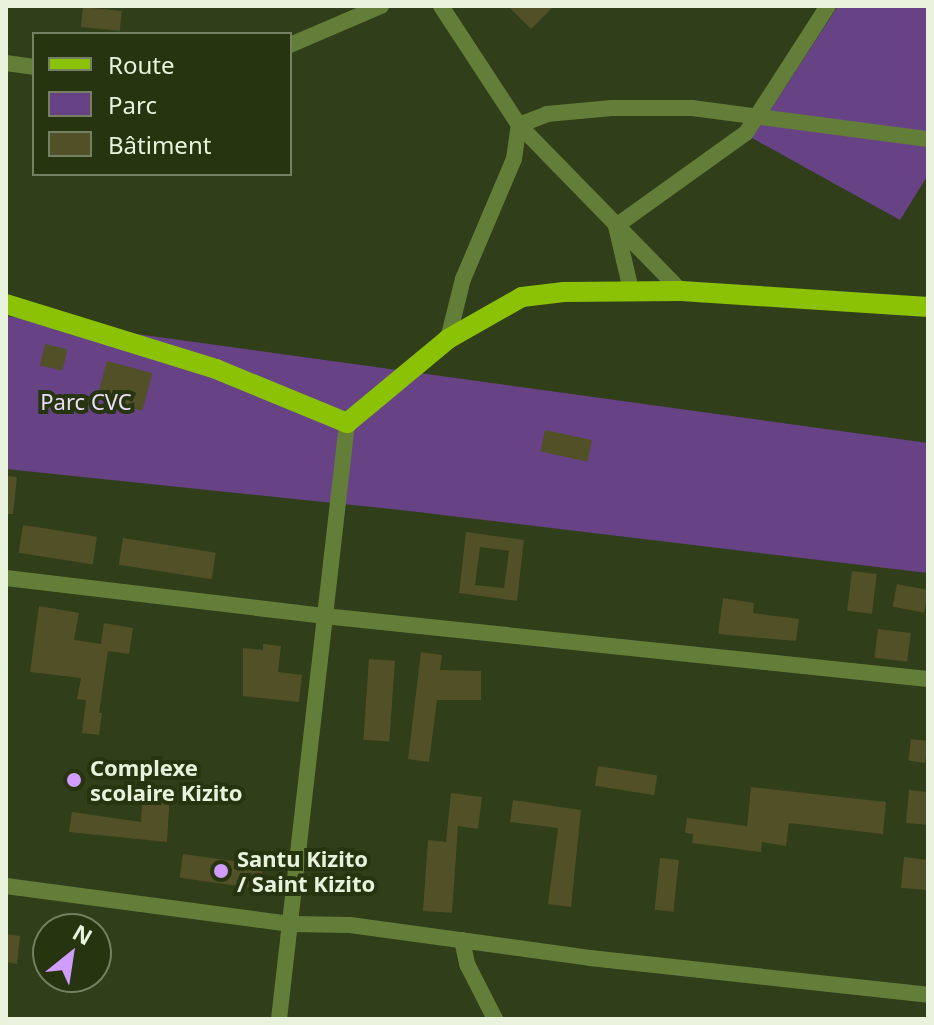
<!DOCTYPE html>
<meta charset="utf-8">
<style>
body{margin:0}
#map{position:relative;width:934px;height:1025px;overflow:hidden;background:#303e1a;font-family:"Noto Sans",sans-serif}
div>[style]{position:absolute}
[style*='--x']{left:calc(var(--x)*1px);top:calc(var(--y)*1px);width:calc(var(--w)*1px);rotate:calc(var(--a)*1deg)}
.green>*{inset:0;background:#674386}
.building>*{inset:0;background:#515026;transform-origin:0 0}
.minor>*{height:16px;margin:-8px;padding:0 8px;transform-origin:8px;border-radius:8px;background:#637e39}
.major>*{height:20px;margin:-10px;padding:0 10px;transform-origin:10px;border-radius:10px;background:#8bc205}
.dots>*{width:22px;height:22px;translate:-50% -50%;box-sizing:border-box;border:4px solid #26340f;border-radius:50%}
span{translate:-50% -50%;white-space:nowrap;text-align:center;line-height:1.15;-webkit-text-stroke:8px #26340f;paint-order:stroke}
.park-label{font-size:22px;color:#ebddf9}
.poi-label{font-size:22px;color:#e8f2dc;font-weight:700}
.left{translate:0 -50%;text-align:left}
.frame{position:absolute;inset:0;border:8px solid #e8f2dc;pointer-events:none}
.legend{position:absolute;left:32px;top:32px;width:260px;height:144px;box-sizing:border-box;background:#26340f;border:2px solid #748061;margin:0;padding:10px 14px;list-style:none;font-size:24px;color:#e8f2dc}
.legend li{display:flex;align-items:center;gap:16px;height:40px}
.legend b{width:40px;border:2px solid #748061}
.north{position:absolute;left:32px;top:913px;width:80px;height:80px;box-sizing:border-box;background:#26340f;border:2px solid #748061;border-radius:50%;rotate:30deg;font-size:22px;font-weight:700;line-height:32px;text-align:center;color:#e8f2dc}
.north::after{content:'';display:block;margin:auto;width:28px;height:36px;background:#d09dfe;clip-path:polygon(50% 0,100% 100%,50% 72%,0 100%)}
</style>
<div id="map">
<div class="green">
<div style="clip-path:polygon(838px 6px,928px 6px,928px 175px,900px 220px,752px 138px)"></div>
<div style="clip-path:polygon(6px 316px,928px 443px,928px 573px,401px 510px,6px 469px)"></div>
</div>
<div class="building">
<div style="clip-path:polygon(508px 6px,554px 6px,531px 29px)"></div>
<div style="left:83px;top:7px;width:39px;height:20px;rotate:6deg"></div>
<div style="left:45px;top:344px;width:23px;height:22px;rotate:13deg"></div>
<div style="left:107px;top:361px;width:47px;height:39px;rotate:15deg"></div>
<div style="left:545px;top:430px;width:48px;height:22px;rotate:12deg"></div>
<div style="clip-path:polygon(6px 476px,17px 477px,13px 514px,6px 514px)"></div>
<div style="left:23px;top:525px;width:75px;height:28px;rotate:9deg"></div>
<div style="clip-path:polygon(evenodd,466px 532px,524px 540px,517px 601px,459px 593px,466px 532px,480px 547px,509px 551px,504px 588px,475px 585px,480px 547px)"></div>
<div style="left:123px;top:538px;width:94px;height:27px;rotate:9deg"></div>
<div style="left:852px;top:571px;width:25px;height:40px;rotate:7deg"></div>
<div style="left:897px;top:584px;width:32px;height:23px;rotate:11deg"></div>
<div style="clip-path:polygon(723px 598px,754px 603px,753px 613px,799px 619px,796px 641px,718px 634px)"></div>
<div style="clip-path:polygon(39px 606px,79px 613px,74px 640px,101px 644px,104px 623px,133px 628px,129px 654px,108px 651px,99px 713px,102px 713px,99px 735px,82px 733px,86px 700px,77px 699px,81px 678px,30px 672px)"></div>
<div style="left:878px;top:629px;width:33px;height:29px;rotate:7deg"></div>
<div style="clip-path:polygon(263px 644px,281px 646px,278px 672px,302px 675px,299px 702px,243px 696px,243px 648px,263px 650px)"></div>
<div style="clip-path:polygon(421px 652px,442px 655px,440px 670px,481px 671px,481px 700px,437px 700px,429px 762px,408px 759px)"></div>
<div style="left:369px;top:659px;width:26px;height:81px;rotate:4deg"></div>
<div style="left:911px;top:739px;width:17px;height:22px;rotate:7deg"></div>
<div style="left:598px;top:766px;width:60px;height:20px;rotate:9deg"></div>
<div style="clip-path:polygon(751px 787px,886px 802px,883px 834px,789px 823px,786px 846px,762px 842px,761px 852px,692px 843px,693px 834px,685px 833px,687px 818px,747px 826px)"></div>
<div style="clip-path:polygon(909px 790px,928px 792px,928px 825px,906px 823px)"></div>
<div style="clip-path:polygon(143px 792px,170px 794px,167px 842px,69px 832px,72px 812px,141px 822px)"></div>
<div style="clip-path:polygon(451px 793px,482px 797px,478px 829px,458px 826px,452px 913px,423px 911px,428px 840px,446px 842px)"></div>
<div style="clip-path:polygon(513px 800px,581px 810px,571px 907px,548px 904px,558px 828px,510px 822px)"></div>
<div style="left:183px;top:854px;width:81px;height:24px;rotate:8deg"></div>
<div style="clip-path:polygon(904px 857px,928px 860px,928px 890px,901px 888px)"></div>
<div style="left:660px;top:858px;width:19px;height:52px;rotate:6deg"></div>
<div style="clip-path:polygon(6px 934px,20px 936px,17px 964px,6px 962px)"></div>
</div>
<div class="minor">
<div style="--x:441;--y:6;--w:142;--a:56.8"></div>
<div style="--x:519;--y:125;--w:232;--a:45.7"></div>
<div style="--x:290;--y:45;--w:99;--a:-23.2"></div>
<div style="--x:6;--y:63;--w:28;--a:8"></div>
<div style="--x:519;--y:125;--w:30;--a:-21"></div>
<div style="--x:547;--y:114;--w:65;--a:-5.3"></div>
<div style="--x:612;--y:108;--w:80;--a:0"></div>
<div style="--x:692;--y:108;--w:238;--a:7.5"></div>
<div style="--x:631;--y:290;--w:66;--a:-103.2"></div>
<div style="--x:616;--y:226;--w:160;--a:-35.6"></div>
<div style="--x:746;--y:133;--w:151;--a:-57.2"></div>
<div style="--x:448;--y:339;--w:62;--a:-76"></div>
<div style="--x:463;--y:279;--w:130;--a:-67"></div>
<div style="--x:514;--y:159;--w:34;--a:-82"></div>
<div style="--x:6;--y:578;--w:320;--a:6.8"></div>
<div style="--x:324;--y:616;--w:607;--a:5.95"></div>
<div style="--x:6;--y:886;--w:288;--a:7.6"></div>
<div style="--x:291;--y:924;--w:59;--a:1"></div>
<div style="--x:350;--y:925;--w:242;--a:7.8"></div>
<div style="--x:590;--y:958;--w:340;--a:6.2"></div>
<div style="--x:462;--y:940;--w:25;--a:78"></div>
<div style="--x:467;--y:964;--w:62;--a:63"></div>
<div style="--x:279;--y:1019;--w:600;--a:-83.49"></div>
</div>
<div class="major">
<div style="--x:6;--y:304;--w:220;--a:17.2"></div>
<div style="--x:216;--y:369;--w:142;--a:22.4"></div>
<div style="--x:347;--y:423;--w:131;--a:-39.7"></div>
<div style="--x:448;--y:339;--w:85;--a:-29.6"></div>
<div style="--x:522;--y:297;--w:42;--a:-6.8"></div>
<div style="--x:564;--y:292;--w:117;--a:-0.5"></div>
<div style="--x:681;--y:291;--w:248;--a:3.7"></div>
</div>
<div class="dots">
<div style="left:74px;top:780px;background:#d09dfe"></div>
<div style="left:221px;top:871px;background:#d09dfe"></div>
</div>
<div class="park-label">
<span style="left:86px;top:402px">Parc CVC</span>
</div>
<div class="poi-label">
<span class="left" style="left:90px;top:780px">Complexe<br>scolaire Kizito</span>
<span class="left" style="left:237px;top:871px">Santu Kizito<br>/ Saint Kizito</span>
</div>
<div class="frame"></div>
<ul class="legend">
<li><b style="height:10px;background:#8bc205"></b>Route</li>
<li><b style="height:22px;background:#674386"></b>Parc</li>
<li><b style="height:22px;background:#515026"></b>Bâtiment</li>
</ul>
<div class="north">N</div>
</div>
